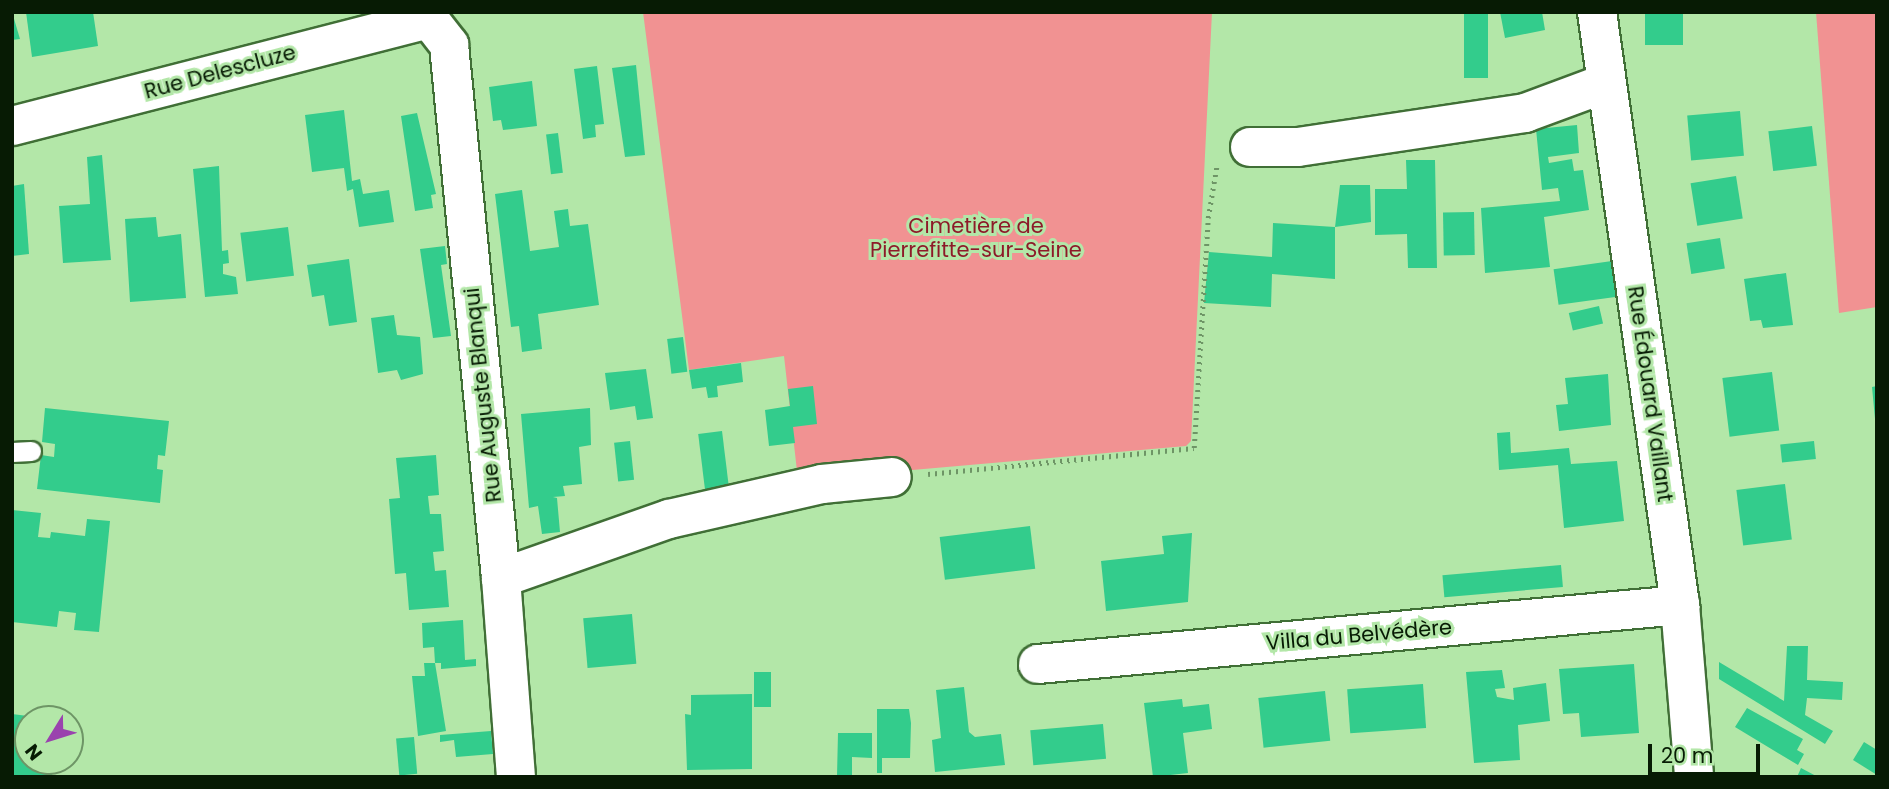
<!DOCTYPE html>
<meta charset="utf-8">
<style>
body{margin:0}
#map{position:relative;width:1889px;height:789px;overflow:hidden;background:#b3e7a8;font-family:Poppins,sans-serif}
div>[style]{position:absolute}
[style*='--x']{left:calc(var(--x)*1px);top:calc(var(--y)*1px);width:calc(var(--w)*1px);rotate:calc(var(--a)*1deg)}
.green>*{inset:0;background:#f19292}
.building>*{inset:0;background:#33cc8c;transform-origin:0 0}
.path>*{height:4.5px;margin-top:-2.25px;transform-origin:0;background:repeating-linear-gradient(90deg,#6e9566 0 2px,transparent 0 7px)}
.roads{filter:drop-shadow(2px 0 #406f36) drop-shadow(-2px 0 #406f36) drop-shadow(0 2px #406f36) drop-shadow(0 -2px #406f36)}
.lane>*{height:19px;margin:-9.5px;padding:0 9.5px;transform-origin:9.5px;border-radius:9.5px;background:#fff}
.street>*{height:38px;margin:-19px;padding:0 19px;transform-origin:19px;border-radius:19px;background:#fff}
span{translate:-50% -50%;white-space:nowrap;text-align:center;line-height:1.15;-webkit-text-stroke:6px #b3e7a8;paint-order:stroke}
.street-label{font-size:21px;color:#071b04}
.park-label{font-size:21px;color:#8d1a29}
.frame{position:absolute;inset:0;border:14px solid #071b04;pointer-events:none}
.north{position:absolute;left:14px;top:705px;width:70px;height:70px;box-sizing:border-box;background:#b3e7a8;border:2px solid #6e9566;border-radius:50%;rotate:232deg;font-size:19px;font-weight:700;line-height:28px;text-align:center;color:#071b04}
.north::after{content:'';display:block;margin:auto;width:24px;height:32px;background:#9a42ae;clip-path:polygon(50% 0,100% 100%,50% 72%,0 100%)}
.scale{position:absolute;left:1648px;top:744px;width:112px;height:32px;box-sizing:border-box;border:4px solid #071b04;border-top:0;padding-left:9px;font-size:21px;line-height:24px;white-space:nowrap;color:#071b04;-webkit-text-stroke:5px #b3e7a8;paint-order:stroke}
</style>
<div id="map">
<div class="green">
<div style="clip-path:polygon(643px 12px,1212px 12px,1191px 441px,1186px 446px,798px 480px,784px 356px,689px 370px)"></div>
<div style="clip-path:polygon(1816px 12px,1877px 12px,1877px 307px,1839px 313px)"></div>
</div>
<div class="building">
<div style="clip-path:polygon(12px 12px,20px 39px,12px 40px)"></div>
<div style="clip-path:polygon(26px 12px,93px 12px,98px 46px,32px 57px)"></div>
<div style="left:1464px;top:12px;width:24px;height:66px"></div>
<div style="clip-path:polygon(1500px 12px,1542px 12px,1545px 30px,1505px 38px)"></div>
<div style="left:1645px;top:12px;width:38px;height:33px"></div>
<div style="clip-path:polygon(636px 65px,645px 155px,625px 157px,612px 68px)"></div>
<div style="clip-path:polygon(597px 66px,604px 124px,595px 125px,596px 137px,583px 139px,574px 69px)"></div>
<div style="clip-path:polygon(532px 81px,537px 126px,503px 130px,501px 120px,493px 121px,489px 87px)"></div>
<div style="clip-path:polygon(344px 110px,352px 181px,360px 179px,363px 194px,389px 190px,394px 222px,359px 227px,353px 189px,347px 191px,344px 168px,312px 172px,305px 115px)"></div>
<div style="left:1740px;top:111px;width:45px;height:53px;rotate:85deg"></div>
<div style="clip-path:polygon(417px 113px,436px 194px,431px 195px,433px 208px,415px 211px,401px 116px)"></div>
<div style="clip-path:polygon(1577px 125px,1579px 153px,1548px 157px,1549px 163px,1572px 159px,1574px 171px,1583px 170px,1589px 210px,1544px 217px,1550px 267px,1485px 273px,1481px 208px,1560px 201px,1558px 188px,1542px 190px,1536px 129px)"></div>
<div style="left:1812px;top:126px;width:40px;height:44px;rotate:83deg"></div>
<div style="left:558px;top:133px;width:40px;height:12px;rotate:83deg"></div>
<div style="clip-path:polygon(102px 155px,111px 260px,63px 263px,59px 206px,90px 204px,87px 157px)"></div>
<div style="clip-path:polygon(1406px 160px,1435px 160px,1437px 268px,1408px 268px,1407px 234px,1375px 235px,1375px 189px,1407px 189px)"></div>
<div style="clip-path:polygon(219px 166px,222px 251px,228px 250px,229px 263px,223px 264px,223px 274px,236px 277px,238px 294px,205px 297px,193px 169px)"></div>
<div style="left:1736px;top:176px;width:43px;height:46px;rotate:81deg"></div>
<div style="clip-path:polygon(24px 184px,29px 254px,12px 256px,12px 186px)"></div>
<div style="clip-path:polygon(1340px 185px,1370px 185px,1371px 222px,1335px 227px)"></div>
<div style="clip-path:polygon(522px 190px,530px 251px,559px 247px,554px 211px,568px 209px,570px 226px,588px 224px,599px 305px,538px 314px,542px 349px,522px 352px,519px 326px,511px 327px,495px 194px)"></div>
<div style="left:1474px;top:212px;width:43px;height:31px;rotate:89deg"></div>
<div style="clip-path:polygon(156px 217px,158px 237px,181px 234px,186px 298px,130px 302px,125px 219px)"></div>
<div style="clip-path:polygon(1273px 223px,1335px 227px,1335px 279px,1272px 274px,1271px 307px,1204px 303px,1209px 252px,1272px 257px)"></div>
<div style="left:288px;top:227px;width:49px;height:48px;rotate:83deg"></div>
<div style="left:1720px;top:238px;width:31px;height:34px;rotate:81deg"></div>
<div style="clip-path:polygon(445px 246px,447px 264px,441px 265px,451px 336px,433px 338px,420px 249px)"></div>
<div style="clip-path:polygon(349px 259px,357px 322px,329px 326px,324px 295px,312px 297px,307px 265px)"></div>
<div style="left:1612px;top:261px;width:36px;height:59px;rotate:82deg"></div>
<div style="clip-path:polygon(1786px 273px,1793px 325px,1763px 328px,1761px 320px,1750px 321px,1744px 279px)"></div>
<div style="left:1599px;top:306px;width:18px;height:31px;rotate:77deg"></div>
<div style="clip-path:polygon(394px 315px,397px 335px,420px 337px,423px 374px,401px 380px,397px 370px,378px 373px,371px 318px)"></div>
<div style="left:683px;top:337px;width:35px;height:16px;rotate:83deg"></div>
<div style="clip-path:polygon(741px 363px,743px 382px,717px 386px,718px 397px,708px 398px,706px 387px,692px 389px,689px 370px)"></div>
<div style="clip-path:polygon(646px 369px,653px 418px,637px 420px,635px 406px,610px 410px,605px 373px)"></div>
<div style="left:1772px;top:372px;width:59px;height:50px;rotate:83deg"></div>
<div style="clip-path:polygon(1608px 374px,1611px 425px,1559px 431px,1556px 405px,1568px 404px,1565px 378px)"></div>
<div style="clip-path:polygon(813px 386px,817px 424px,793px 427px,795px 443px,769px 446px,765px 410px,790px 406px,788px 389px)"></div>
<div style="clip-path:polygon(1877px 386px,1877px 419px,1875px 419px,1872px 387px)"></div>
<div style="clip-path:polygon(45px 408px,169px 421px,165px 456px,158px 455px,157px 469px,163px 470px,160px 503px,37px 489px,41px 455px,54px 457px,55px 444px,42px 442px)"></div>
<div style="clip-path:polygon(590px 408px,591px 445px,579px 447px,582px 484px,563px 486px,565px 496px,553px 497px,557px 498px,560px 532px,542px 534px,538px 506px,529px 508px,521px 414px)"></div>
<div style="left:722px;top:431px;width:61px;height:24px;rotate:83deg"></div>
<div style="clip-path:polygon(1510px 432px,1511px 453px,1569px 448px,1571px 464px,1617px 461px,1624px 521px,1564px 528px,1558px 465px,1499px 470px,1497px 433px)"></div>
<div style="left:630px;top:441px;width:39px;height:16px;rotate:84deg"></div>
<div style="left:1814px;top:441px;width:18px;height:34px;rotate:84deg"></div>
<div style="clip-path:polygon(436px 455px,439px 495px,428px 496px,430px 514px,441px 514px,444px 551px,433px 552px,435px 571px,446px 570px,449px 607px,409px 610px,406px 573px,395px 574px,389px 499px,400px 498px,396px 458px)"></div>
<div style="left:1785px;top:484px;width:56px;height:49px;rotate:83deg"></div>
<div style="clip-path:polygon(12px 510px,41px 513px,38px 537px,50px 538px,51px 532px,85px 536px,87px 519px,110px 521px,99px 632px,74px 630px,76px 613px,59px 611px,57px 627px,12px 622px)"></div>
<div style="left:1030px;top:526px;width:43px;height:91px;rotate:83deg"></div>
<div style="clip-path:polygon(1192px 533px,1188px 602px,1106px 611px,1101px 561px,1164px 554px,1162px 536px)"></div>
<div style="left:1561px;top:565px;width:22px;height:119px;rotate:85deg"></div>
<div style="left:632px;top:614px;width:50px;height:49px;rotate:85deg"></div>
<div style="clip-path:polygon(463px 620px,465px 660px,476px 659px,476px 666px,441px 669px,441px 663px,435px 663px,446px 731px,418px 736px,412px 676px,425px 676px,424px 663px,435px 663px,434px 647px,423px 648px,422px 623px)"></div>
<div style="clip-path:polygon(1787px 646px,1808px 646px,1807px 680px,1843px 682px,1842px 700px,1807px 698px,1805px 715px,1833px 731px,1825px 744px,1719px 679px,1719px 662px,1784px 701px)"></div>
<div style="clip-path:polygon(1634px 664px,1639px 733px,1581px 737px,1579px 713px,1563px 714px,1559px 669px)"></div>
<div style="clip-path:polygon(1502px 670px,1505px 688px,1495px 689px,1497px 697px,1514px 700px,1513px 688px,1546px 683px,1550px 721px,1518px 725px,1520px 760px,1474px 763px,1466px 672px)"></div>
<div style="left:754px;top:672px;width:17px;height:35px"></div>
<div style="left:1423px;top:684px;width:44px;height:76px;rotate:86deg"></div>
<div style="clip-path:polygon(964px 687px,969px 732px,975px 737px,1001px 734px,1005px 765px,935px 772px,932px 740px,941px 738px,936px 690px)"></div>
<div style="left:1325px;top:691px;width:50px;height:67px;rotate:84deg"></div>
<div style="clip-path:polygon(752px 694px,752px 769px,687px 770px,685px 714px,691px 715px,691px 695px)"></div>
<div style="clip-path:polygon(1182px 699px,1183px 707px,1209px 704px,1212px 729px,1183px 733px,1188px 773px,1153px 777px,1144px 703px)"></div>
<div style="clip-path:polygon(1747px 708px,1803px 739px,1797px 750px,1804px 754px,1798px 765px,1735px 727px)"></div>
<div style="clip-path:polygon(877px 709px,909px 709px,911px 723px,910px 758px,882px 758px,882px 773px,877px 773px)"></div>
<div style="clip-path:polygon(12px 714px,36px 717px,28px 719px,28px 761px,53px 761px,52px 777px,12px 777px)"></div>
<div style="left:1103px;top:724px;width:35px;height:73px;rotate:85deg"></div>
<div style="clip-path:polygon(491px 731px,493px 754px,456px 757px,454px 740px,440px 742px,440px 735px)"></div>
<div style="clip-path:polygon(838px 733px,872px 733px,872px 758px,852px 757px,852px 776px,837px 776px)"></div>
<div style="left:414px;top:737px;width:37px;height:18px;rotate:85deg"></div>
<div style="clip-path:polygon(1864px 742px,1877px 750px,1877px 775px,1853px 760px)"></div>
<div style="clip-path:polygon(1801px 768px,1818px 777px,1797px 777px)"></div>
</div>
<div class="path">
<div style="--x:928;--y:474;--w:267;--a:-5.6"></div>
<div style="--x:1194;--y:448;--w:230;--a:-86.5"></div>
<div style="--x:1208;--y:218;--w:55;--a:-80.5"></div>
</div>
<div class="roads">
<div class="lane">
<div style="--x:12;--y:452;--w:19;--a:-3"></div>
</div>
<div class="street">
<div style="--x:1597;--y:12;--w:599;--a:82.03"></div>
<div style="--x:1680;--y:605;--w:173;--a:85.3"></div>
<div style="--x:429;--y:19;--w:33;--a:52"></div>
<div style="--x:449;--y:45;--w:536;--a:84.43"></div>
<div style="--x:501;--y:578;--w:200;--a:85.7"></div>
<div style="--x:12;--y:126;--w:431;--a:-14.4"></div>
<div style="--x:1250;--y:147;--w:48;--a:0"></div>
<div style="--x:1298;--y:147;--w:230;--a:-8.5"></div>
<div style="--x:1525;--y:113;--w:86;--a:-20.3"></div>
<div style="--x:501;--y:578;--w:178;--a:-19.4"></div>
<div style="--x:669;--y:519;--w:157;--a:-12.9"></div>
<div style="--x:822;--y:484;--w:70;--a:-5.7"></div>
<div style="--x:1038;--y:664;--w:645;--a:-5.25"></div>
</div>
</div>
<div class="street-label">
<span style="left:220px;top:72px;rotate:-15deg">Rue Delescluze</span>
<span style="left:1650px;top:394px;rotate:82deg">Rue Édouard Vaillant</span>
<span style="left:483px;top:395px;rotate:-96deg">Rue Auguste Blanqui</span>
<span style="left:1359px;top:635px;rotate:-5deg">Villa du Belvédère</span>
</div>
<div class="park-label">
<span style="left:976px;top:238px">Cimetière de<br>Pierrefitte-sur-Seine</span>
</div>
<div class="frame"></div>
<div class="north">N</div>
<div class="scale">20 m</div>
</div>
